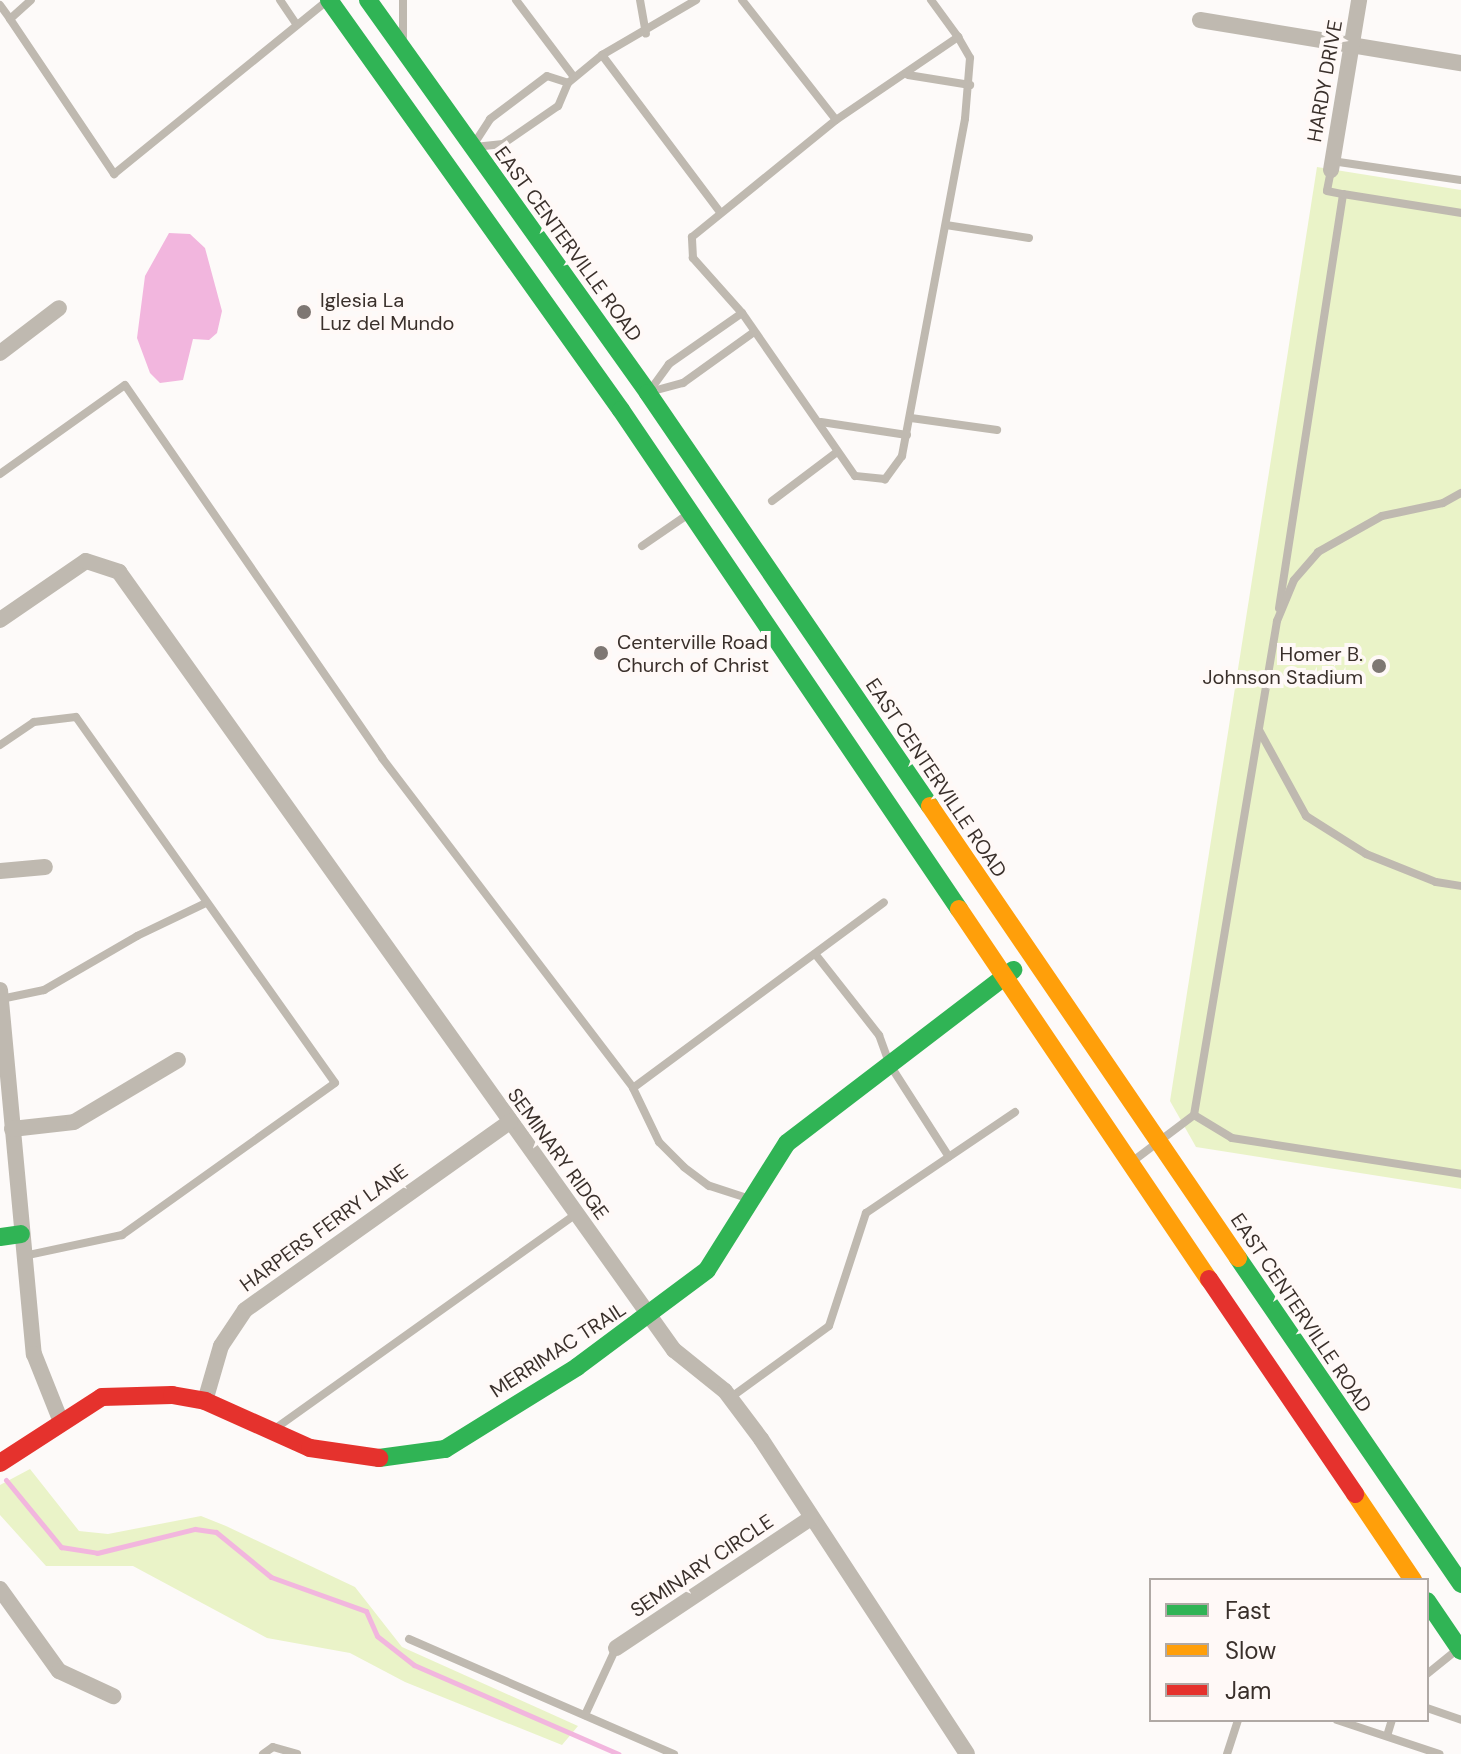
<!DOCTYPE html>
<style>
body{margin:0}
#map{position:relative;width:1461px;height:1754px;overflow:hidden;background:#fdfaf9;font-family:"DM Sans",sans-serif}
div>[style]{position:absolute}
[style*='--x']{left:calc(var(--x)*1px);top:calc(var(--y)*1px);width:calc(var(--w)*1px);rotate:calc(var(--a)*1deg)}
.green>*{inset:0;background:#eaf3c8}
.water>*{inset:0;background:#f2b6de}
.stream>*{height:5px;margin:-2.5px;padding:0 2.5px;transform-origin:2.5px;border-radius:2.5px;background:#f2b6de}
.lane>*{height:8px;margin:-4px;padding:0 4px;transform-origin:4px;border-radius:4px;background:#bfb9b0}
.street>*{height:16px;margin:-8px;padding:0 8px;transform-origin:8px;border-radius:8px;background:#bfb9b0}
.fast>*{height:18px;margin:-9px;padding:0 9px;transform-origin:9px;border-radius:9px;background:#30b455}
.slow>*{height:18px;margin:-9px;padding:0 9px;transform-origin:9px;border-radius:9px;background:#ff9f0a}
.jam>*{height:18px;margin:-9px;padding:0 9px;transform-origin:9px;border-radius:9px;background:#e5322d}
.dots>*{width:22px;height:22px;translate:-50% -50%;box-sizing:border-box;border:4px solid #fff9f7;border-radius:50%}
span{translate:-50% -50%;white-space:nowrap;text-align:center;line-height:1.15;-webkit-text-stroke:8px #fff9f7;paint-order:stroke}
.street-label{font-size:20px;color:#3a302b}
.poi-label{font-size:20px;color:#3a302b}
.left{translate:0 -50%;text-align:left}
.right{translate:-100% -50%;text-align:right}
.legend{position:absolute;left:1149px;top:1578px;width:280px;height:144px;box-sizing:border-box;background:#fff9f7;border:2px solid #b0a9a5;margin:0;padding:10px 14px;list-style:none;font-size:24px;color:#3a302b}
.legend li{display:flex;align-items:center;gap:16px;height:40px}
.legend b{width:40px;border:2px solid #b0a9a5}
</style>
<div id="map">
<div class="green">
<div style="clip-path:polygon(1317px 167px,1461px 190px,1461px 1189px,1196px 1147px,1170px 1101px)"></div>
<div style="clip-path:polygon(30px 1469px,79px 1531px,108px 1534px,201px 1516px,226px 1526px,355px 1587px,402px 1647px,578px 1726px,562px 1745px,405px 1682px,350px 1653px,267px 1638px,133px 1566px,46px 1566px,0 1515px,0 1485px)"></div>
</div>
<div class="water">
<div style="clip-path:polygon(169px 233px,190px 234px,205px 248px,222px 311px,217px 333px,209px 340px,193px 339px,183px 380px,160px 383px,150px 373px,137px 338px,145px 276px)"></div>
</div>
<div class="stream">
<div style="--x:6;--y:1480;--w:87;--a:50.6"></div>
<div style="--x:61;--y:1547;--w:36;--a:9"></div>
<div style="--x:97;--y:1553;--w:101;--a:-13.8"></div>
<div style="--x:195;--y:1529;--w:21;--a:8"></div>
<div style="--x:216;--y:1532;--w:71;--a:39.3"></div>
<div style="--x:271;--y:1577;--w:101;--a:19.7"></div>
<div style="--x:366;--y:1611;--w:27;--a:66"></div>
<div style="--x:377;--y:1636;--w:47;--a:38.1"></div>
<div style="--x:414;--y:1665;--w:223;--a:23.5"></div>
</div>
<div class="lane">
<div style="--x:280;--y:0;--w:30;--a:56"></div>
<div style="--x:516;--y:0;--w:95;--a:53.1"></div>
<div style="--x:640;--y:0;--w:34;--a:80"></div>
<div style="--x:742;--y:0;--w:152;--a:51.9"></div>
<div style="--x:931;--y:0;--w:46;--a:53.9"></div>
<div style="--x:958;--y:37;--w:24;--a:60"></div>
<div style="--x:970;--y:58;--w:61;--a:94.7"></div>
<div style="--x:965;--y:119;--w:343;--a:100.6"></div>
<div style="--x:902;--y:456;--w:29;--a:126"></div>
<div style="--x:885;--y:479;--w:30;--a:-174"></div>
<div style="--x:855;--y:476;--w:198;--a:-124.7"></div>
<div style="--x:742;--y:313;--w:74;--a:-131.7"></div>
<div style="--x:693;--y:258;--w:21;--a:-93"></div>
<div style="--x:692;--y:237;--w:186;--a:-39.1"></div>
<div style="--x:836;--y:120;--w:148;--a:-34.2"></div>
<div style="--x:0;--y:5;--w:17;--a:54"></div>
<div style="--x:10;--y:19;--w:28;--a:-42"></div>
<div style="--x:10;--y:19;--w:187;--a:56.1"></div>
<div style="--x:114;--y:174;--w:276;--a:-39.1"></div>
<div style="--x:403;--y:37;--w:37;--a:-90"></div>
<div style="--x:602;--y:55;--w:195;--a:53.1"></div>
<div style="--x:908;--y:75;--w:63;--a:9.2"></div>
<div style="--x:547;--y:76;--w:22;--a:18"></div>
<div style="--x:568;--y:83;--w:25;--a:113"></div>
<div style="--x:558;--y:106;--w:67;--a:145.4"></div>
<div style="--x:503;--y:144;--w:31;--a:174"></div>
<div style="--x:472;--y:147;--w:33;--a:-57"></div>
<div style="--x:490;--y:119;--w:71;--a:-37"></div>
<div style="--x:568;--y:83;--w:44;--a:-39.5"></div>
<div style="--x:602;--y:55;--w:109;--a:-30.3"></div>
<div style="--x:1332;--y:161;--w:130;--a:8.4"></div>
<div style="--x:1331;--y:170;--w:21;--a:101"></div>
<div style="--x:1327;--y:191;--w:16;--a:11"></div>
<div style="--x:946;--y:225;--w:84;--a:8.9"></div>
<div style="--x:651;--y:389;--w:31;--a:-54"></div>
<div style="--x:669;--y:364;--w:89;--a:-34.9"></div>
<div style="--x:653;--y:391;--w:31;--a:-15"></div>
<div style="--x:683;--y:383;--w:87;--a:-35.7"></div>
<div style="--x:911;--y:418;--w:87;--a:7.9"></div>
<div style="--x:821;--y:422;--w:87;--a:8.6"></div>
<div style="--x:0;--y:474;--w:153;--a:-35.5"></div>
<div style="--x:125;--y:385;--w:453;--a:55.4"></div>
<div style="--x:382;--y:758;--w:415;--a:52.7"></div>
<div style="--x:772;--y:501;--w:81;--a:-37"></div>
<div style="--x:642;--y:546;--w:58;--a:-34.5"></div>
<div style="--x:1279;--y:608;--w:419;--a:-81.2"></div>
<div style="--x:1343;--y:194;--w:120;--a:9.1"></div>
<div style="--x:1259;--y:730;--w:98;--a:61.3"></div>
<div style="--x:1306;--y:816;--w:71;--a:32.3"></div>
<div style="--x:1366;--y:854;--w:75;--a:21.8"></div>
<div style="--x:1436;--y:882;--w:25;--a:9"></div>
<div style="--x:0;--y:745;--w:41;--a:-34.1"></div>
<div style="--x:34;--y:722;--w:42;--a:-6.8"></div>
<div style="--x:76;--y:717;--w:448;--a:54.7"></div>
<div style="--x:335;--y:1083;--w:262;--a:144.5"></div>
<div style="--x:122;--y:1235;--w:100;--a:167.9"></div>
<div style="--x:816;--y:955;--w:102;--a:51.8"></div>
<div style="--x:879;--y:1035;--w:32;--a:70"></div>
<div style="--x:890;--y:1065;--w:109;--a:57.3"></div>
<div style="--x:1;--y:999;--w:44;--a:-11.8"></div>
<div style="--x:44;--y:990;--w:108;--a:-30.1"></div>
<div style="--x:137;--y:936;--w:76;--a:-25.6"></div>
<div style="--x:1194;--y:1115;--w:44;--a:31.2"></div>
<div style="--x:1232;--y:1138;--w:232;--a:8.9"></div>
<div style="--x:1133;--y:1161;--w:76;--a:-37"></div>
<div style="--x:1194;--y:1115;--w:501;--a:-80.46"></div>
<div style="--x:1277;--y:621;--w:44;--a:-67.5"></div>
<div style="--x:1294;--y:580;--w:37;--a:-49"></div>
<div style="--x:1318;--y:552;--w:73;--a:-29.4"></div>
<div style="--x:1382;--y:516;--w:62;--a:-12"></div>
<div style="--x:1443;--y:503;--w:21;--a:-29"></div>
<div style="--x:747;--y:1198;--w:40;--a:-162"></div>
<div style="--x:709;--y:1186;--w:31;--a:-143"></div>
<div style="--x:684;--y:1167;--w:35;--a:-135"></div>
<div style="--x:659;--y:1142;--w:60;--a:-115.7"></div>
<div style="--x:633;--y:1088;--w:312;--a:-36.5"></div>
<div style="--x:730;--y:1398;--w:122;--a:-36"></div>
<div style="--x:829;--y:1326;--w:119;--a:-71.9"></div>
<div style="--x:866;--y:1213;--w:180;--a:-34.1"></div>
<div style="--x:276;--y:1428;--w:369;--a:-35.5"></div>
<div style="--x:409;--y:1639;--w:289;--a:23.5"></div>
<div style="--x:1427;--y:1674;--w:38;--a:-39"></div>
<div style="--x:1427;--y:1708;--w:36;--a:19"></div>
<div style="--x:585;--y:1715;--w:74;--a:-65.2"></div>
<div style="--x:1337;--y:1720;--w:108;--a:18.4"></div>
<div style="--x:1387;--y:1736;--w:17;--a:-73"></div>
<div style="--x:263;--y:1754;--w:12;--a:-35"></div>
<div style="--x:273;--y:1747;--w:25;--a:16"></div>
<div style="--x:1227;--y:1754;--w:36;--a:-72"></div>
</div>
<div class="street">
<div style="--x:1200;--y:20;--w:265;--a:9.4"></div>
<div style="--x:1331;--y:170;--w:172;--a:-80.6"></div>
<div style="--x:0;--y:353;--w:74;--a:-37.3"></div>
<div style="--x:0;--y:620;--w:104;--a:-34.5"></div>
<div style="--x:86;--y:561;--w:35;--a:18"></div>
<div style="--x:119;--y:572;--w:956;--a:54.5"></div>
<div style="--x:674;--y:1350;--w:65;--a:38.8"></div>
<div style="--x:725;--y:1391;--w:60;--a:53.1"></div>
<div style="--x:761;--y:1439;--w:376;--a:56.8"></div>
<div style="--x:0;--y:871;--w:45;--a:-5.1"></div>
<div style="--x:0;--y:990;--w:366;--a:84.7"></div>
<div style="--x:34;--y:1354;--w:73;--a:68.3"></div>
<div style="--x:12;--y:1129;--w:62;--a:-6.4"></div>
<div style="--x:74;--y:1122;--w:121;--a:-30.8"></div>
<div style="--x:205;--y:1401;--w:57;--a:-73.8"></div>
<div style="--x:221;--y:1346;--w:43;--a:-56.3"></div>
<div style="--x:245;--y:1310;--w:325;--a:-35.4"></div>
<div style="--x:0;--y:1589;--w:101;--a:54.3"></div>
<div style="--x:59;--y:1671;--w:60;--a:24.8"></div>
<div style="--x:616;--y:1648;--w:234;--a:-33.7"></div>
</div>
<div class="fast">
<div style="--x:329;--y:0;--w:503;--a:54.54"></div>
<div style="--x:621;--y:410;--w:603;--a:55.89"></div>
<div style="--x:368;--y:0;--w:483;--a:54.5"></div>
<div style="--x:648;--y:393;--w:500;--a:55.67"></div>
<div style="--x:0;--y:1237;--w:21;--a:-8"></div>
<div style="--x:1238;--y:1258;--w:395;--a:55.6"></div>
<div style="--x:379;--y:1458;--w:67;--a:-7.8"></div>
<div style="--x:445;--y:1449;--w:155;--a:-31.8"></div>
<div style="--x:577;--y:1367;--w:162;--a:-36.7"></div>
<div style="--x:707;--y:1270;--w:150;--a:-57.8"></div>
<div style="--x:787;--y:1143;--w:285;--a:-37.4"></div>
<div style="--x:1427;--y:1601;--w:60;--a:55.8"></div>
</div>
<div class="slow">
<div style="--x:930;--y:806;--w:547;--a:55.73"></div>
<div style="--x:959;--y:909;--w:447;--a:56"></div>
<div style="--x:1355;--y:1494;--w:104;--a:56"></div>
</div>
<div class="jam">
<div style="--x:1209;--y:1279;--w:260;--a:55.8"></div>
<div style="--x:0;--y:1463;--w:121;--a:-32.9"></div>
<div style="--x:102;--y:1397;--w:70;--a:-1.6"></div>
<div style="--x:172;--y:1395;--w:34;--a:10"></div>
<div style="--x:205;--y:1401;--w:115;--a:24.1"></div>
<div style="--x:310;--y:1448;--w:70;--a:8.2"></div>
</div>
<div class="dots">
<div style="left:304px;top:312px;background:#7e7773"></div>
<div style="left:601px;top:653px;background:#7e7773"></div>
<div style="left:1379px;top:666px;background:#7e7773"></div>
</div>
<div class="street-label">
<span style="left:1325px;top:81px;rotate:-80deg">HARDY DRIVE</span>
<span style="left:568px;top:244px;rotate:54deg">EAST CENTERVILLE ROAD</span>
<span style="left:936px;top:778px;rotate:56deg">EAST CENTERVILLE ROAD</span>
<span style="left:558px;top:1154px;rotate:54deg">SEMINARY RIDGE</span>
<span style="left:324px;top:1228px;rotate:-36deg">HARPERS FERRY LANE</span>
<span style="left:1301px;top:1313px;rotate:56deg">EAST CENTERVILLE ROAD</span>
<span style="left:558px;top:1350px;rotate:-33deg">MERRIMAC TRAIL</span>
<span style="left:702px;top:1566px;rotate:-34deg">SEMINARY CIRCLE</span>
</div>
<div class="poi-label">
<span class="left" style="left:320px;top:312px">Iglesia La<br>Luz del Mundo</span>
<span class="left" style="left:617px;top:654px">Centerville Road<br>Church of Christ</span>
<span class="right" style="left:1363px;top:666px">Homer B.<br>Johnson Stadium</span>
</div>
<ul class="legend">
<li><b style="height:10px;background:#30b455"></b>Fast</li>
<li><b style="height:10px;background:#ff9f0a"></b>Slow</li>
<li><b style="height:10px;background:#e5322d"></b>Jam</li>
</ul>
</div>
